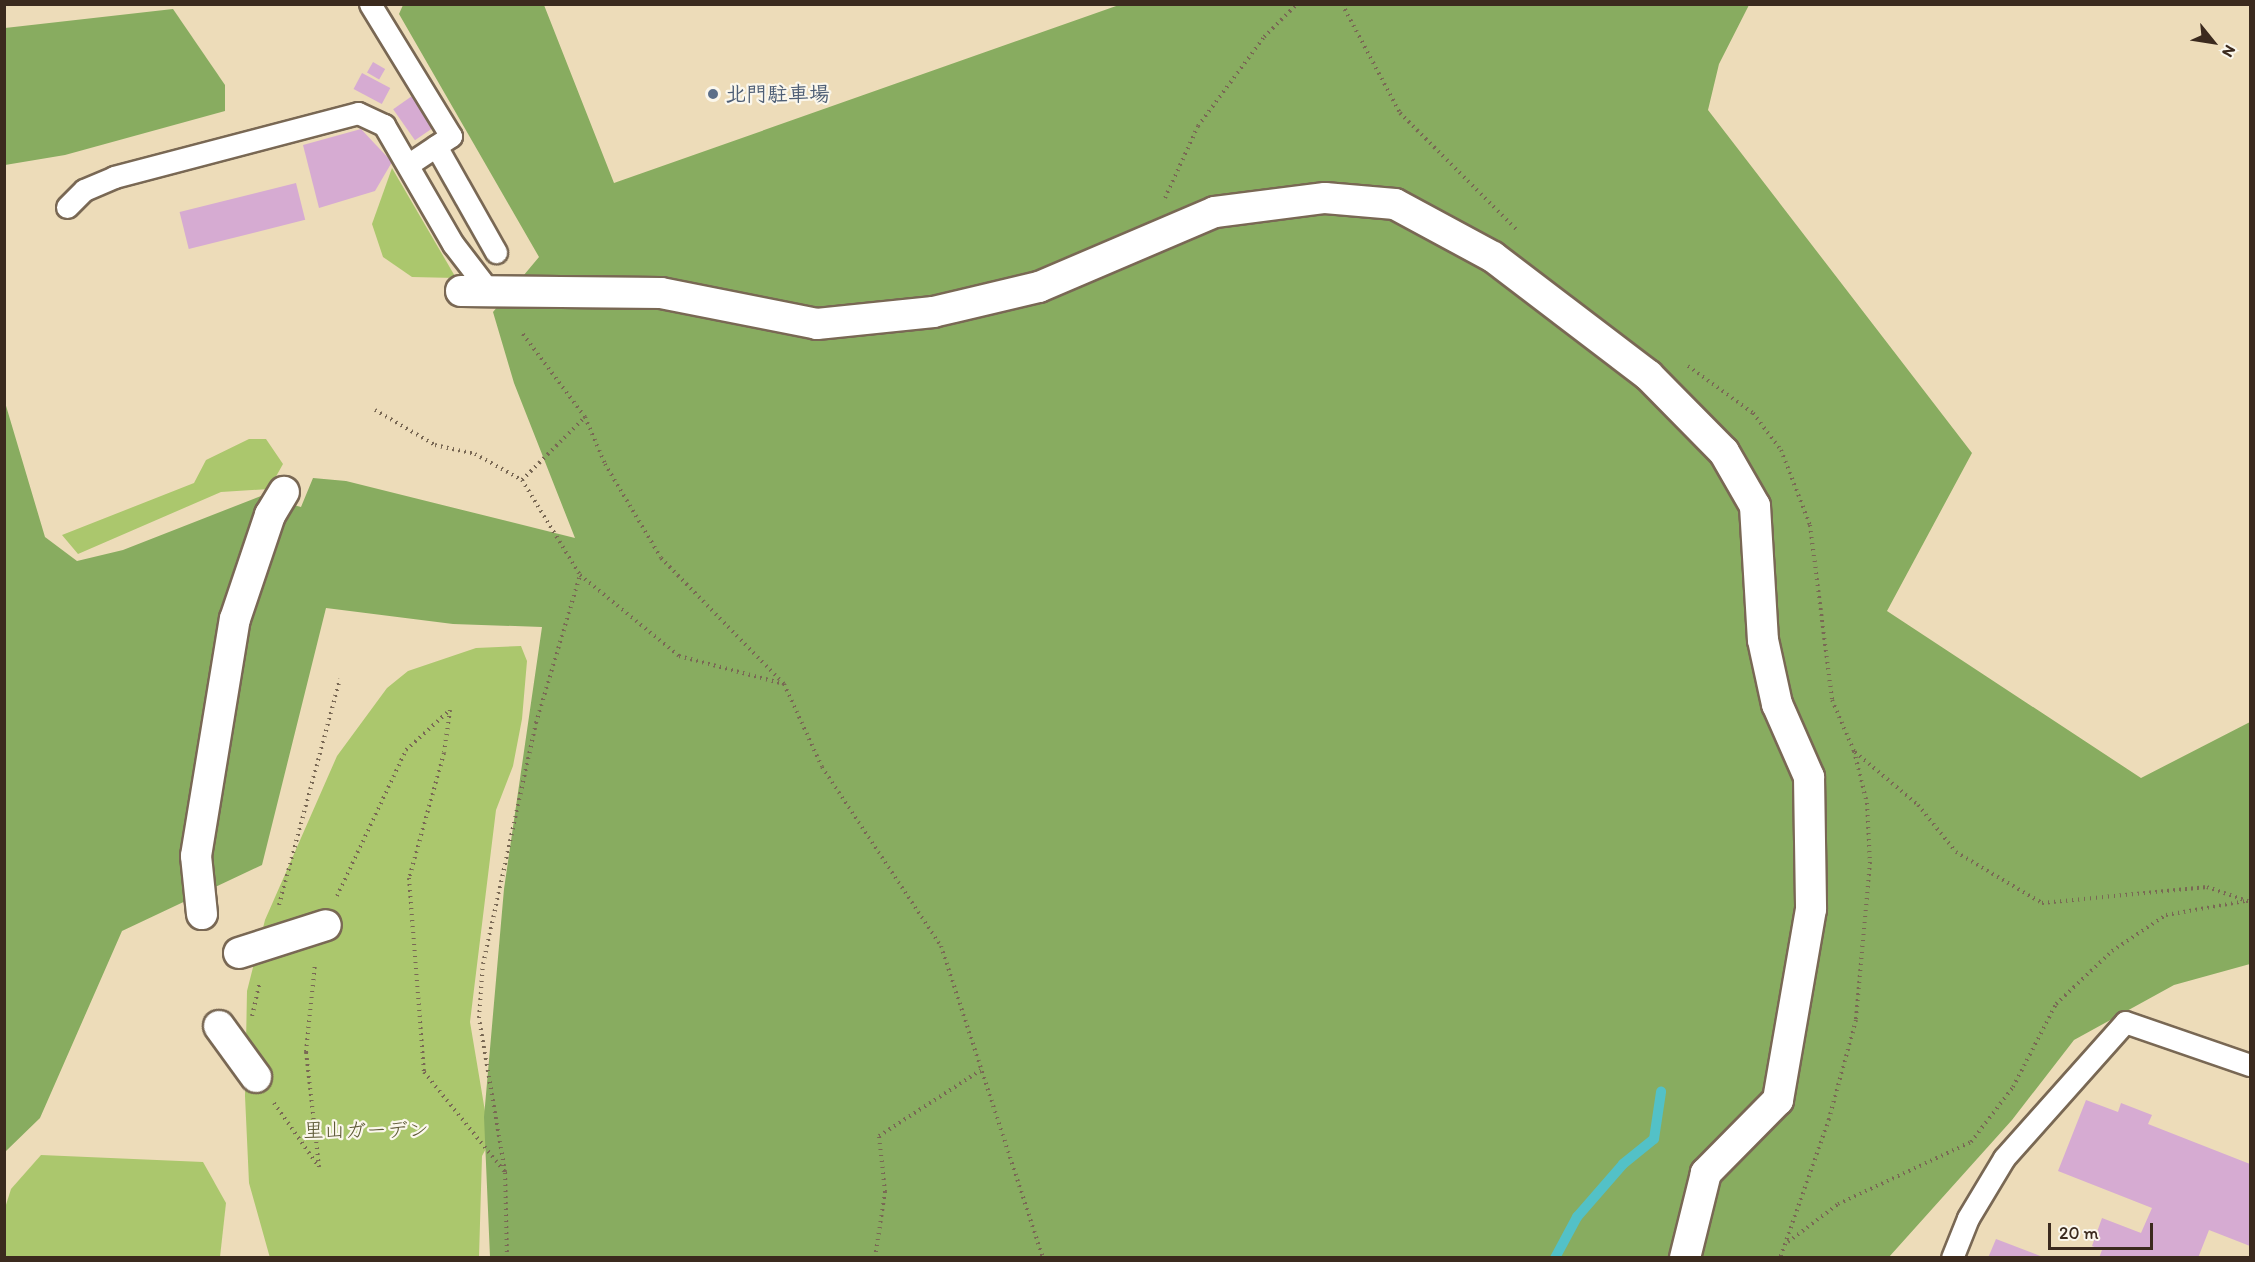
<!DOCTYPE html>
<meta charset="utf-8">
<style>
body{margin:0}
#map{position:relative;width:2255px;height:1262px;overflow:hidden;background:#eddcb9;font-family:Itim,"Klee One",sans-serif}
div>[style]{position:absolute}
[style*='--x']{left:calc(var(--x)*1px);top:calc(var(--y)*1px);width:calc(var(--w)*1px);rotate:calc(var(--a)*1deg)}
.green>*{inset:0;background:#abc76d}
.forest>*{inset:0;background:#88ac60}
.stream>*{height:10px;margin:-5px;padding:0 5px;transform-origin:5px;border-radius:5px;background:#53c1c7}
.building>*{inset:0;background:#d6abd2;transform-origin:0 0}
.path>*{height:4px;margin-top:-2px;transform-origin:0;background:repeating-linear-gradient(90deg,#796854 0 1.5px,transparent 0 6px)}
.roads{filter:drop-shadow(2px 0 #796854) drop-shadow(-2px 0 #796854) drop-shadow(0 2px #796854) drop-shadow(0 -2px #796854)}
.service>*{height:21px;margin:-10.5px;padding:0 10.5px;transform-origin:10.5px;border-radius:10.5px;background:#fff}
.pedestrian>*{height:30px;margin:-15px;padding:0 15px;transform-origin:15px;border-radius:15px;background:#fff}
.bridges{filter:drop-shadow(2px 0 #796854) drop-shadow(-2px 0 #796854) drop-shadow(0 2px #796854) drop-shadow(0 -2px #796854)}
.pedestrian-bridge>*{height:30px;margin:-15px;padding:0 15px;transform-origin:15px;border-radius:15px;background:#fff}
.dots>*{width:16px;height:16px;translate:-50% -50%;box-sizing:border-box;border:3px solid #fbf7ec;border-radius:50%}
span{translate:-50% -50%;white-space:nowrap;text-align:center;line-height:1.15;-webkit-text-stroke:4.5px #fbf7ec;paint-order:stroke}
.service-label{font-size:21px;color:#4e5e75;font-weight:700}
.left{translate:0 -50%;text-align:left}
.park-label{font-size:21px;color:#5d5936}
.frame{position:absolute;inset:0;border:6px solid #3b2a1e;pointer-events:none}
.north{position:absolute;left:2183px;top:12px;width:60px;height:60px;-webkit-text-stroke:4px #fbf7ec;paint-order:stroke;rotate:120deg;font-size:16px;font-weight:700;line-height:24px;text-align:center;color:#3b2a1e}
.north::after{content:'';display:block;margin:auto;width:21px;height:27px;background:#3b2a1e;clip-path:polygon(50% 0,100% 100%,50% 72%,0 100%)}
.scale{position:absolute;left:2048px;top:1223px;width:105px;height:27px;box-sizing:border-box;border:3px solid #3b2a1e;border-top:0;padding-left:8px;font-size:18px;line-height:21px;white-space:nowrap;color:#3b2a1e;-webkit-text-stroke:4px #fbf7ec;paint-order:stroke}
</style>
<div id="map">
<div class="green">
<div style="clip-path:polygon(392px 168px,456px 278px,412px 277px,383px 257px,372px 224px)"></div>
<div style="clip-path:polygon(249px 439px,266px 439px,283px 464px,269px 489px,221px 492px,78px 554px,62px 535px,194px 483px,206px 460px)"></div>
<div style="clip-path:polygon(521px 646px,527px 661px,522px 719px,513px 766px,496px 810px,470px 1022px,490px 1141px,482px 1156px,479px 1257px,270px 1258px,249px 1183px,245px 1096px,247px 991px,265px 920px,337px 756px,387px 688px,408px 671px,476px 648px)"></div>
<div style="clip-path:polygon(41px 1155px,203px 1162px,226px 1203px,220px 1257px,5px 1257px,5px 1208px,11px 1189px)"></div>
</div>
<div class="forest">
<div style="clip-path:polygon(403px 5px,544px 5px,614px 183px,1119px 5px,1749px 5px,1719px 64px,1708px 110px,1972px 453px,1887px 611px,2141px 778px,2250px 722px,2250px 964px,2174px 985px,2074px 1040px,2012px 1120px,1889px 1257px,490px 1257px,484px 1117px,504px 889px,542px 627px,453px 624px,326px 608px,262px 865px,122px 931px,40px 1118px,5px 1152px,4px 399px,45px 537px,77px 561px,123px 550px,261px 496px,301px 507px,313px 478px,346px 481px,575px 538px,514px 383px,493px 312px,539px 257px,399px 14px)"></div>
<div style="clip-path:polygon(173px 9px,225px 85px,225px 111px,65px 155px,5px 165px,5px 28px)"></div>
</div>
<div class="stream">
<div style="--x:1555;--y:1258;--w:47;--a:-61.8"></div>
<div style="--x:1577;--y:1217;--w:70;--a:-49"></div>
<div style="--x:1623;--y:1164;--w:40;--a:-39"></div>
<div style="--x:1654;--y:1139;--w:48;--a:-81.5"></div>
</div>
<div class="building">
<div style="left:373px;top:62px;width:14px;height:12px;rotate:30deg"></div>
<div style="left:362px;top:73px;width:32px;height:18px;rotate:28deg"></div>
<div style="left:412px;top:96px;width:38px;height:23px;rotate:55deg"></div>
<div style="clip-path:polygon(361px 129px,392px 162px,375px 191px,319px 208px,303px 145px)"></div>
<div style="left:296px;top:183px;width:38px;height:120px;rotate:76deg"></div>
<div style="clip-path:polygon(2086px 1100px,2118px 1112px,2121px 1103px,2152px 1115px,2148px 1124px,2250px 1164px,2250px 1246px,2209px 1230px,2198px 1258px,2099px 1258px,2102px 1250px,2092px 1246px,2102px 1218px,2141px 1233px,2152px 1208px,2058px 1171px)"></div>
<div style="clip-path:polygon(1996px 1239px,2043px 1257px,2043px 1258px,1988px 1258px)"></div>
</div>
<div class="path">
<div style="--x:1342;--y:4;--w:123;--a:62"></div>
<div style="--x:1400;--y:113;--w:167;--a:45"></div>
<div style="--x:1165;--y:198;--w:79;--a:-65.4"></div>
<div style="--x:1198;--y:126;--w:111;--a:-53.4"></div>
<div style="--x:1264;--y:37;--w:47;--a:-45"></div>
<div style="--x:1688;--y:366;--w:80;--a:35.9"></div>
<div style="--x:1753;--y:413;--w:46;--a:52.9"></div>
<div style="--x:1781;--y:450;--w:80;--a:68.9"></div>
<div style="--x:1810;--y:525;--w:176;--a:82.8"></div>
<div style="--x:1832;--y:700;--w:56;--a:66.7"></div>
<div style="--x:1854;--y:751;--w:54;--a:76"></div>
<div style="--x:1867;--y:803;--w:59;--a:87.1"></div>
<div style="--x:1870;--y:862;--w:159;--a:95.1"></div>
<div style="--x:1856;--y:1020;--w:103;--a:105.3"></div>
<div style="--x:1829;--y:1119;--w:147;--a:109.4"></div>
<div style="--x:375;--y:410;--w:69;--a:30.3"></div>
<div style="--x:435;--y:445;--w:41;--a:12.7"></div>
<div style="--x:475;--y:454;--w:54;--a:29"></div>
<div style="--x:522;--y:480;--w:111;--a:58.6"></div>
<div style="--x:580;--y:575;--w:128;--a:39.3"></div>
<div style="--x:679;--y:656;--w:109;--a:14.9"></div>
<div style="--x:585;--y:417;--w:51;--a:66.9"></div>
<div style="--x:605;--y:464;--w:109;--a:59.2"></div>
<div style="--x:661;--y:558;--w:176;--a:45.7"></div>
<div style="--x:784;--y:684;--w:91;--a:65.4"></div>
<div style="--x:822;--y:767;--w:215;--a:56.4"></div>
<div style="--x:941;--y:946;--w:328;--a:71.9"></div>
<div style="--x:522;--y:480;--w:89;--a:-45"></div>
<div style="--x:585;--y:417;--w:104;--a:-126.8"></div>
<div style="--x:1855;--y:752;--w:82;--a:40.1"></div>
<div style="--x:1918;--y:805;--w:60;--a:51"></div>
<div style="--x:1956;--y:852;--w:100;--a:30.7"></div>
<div style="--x:2042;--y:903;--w:166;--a:-5.5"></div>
<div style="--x:2207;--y:887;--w:46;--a:19.2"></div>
<div style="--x:337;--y:896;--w:161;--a:-64.7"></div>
<div style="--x:406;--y:750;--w:59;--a:-42.3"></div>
<div style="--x:450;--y:710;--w:43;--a:97.9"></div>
<div style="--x:444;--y:753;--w:130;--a:105.6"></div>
<div style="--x:409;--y:878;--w:195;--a:85.6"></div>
<div style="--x:424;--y:1072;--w:129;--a:51"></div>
<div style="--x:279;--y:905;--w:234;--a:-74.9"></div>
<div style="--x:252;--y:1016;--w:35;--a:-77"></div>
<div style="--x:274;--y:1103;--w:78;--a:54.9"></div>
<div style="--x:319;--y:1167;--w:116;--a:-96.4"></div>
<div style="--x:306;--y:1052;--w:89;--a:-84.2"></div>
<div style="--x:1788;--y:1242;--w:63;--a:-37.2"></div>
<div style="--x:1838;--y:1204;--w:147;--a:-25"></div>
<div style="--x:1971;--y:1142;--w:69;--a:-52.6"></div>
<div style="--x:2013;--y:1087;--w:93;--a:-62.6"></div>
<div style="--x:2056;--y:1004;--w:77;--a:-43.4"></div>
<div style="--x:2112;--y:951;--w:65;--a:-33.7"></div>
<div style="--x:2166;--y:915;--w:80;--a:-10"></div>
<div style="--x:507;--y:1258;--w:86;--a:-91.3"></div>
<div style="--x:505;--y:1172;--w:156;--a:-99.6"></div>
<div style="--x:479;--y:1018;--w:54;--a:-85.8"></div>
<div style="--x:483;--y:964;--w:247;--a:-77.6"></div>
<div style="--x:536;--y:723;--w:154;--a:-73.4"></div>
<div style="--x:875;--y:1258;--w:67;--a:-81.4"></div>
<div style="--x:885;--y:1192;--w:56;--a:-96.1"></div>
<div style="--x:879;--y:1136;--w:121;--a:-32.9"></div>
</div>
<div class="roads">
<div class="service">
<div style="--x:370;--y:4;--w:155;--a:58.5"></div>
<div style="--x:451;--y:136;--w:50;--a:146.3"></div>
<div style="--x:436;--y:146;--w:122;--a:60.5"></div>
<div style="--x:67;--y:207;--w:24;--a:-45"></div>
<div style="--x:84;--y:190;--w:33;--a:-23"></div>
<div style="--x:114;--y:177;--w:252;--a:-14.7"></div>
<div style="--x:358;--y:113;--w:29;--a:25"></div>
<div style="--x:384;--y:125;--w:138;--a:59.9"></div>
<div style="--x:453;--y:244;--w:61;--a:52.4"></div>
<div style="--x:1952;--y:1258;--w:43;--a:-68.2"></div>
<div style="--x:1968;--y:1218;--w:70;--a:-59"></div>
<div style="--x:2004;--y:1158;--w:182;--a:-48.3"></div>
<div style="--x:2125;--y:1022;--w:132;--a:19"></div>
</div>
<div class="pedestrian">
<div style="--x:461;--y:291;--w:200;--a:0.6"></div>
<div style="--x:661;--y:293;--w:159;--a:11.2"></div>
<div style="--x:817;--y:324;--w:117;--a:-5.9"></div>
<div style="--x:933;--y:312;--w:109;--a:-13.3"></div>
<div style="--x:1039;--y:287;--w:191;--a:-23.1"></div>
<div style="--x:1215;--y:212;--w:111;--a:-7.3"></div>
<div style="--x:1325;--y:198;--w:70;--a:4.9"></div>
<div style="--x:1395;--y:204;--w:111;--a:28.4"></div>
<div style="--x:1493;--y:257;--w:195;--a:37.3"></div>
<div style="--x:1648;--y:375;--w:108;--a:45.4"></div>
<div style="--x:1724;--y:452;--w:62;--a:60.1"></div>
<div style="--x:1755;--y:506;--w:134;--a:86.6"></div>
<div style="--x:1763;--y:640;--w:66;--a:77.7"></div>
<div style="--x:1777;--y:704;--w:80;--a:66.3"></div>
<div style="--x:1809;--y:777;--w:132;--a:89.1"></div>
<div style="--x:1811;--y:909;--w:194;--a:99.8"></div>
<div style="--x:1778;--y:1100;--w:103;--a:134.6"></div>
<div style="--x:1706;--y:1173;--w:88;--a:103.9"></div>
<div style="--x:202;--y:914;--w:58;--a:-95.9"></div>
<div style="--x:196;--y:856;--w:240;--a:-80.7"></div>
<div style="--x:235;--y:619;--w:110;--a:-71.4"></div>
<div style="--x:270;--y:515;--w:27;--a:-59"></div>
<div style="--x:219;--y:1026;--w:63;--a:54"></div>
</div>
</div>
<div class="bridges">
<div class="pedestrian-bridge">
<div style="--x:239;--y:953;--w:91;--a:-17.8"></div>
</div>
</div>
<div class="dots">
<div style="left:713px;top:94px;background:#5c6f8a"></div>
</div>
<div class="service-label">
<span class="left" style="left:725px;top:94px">北門駐車場</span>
</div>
<div class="park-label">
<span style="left:366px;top:1130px">里山ガーデン</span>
</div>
<div class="frame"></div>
<div class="north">N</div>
<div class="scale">20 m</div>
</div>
